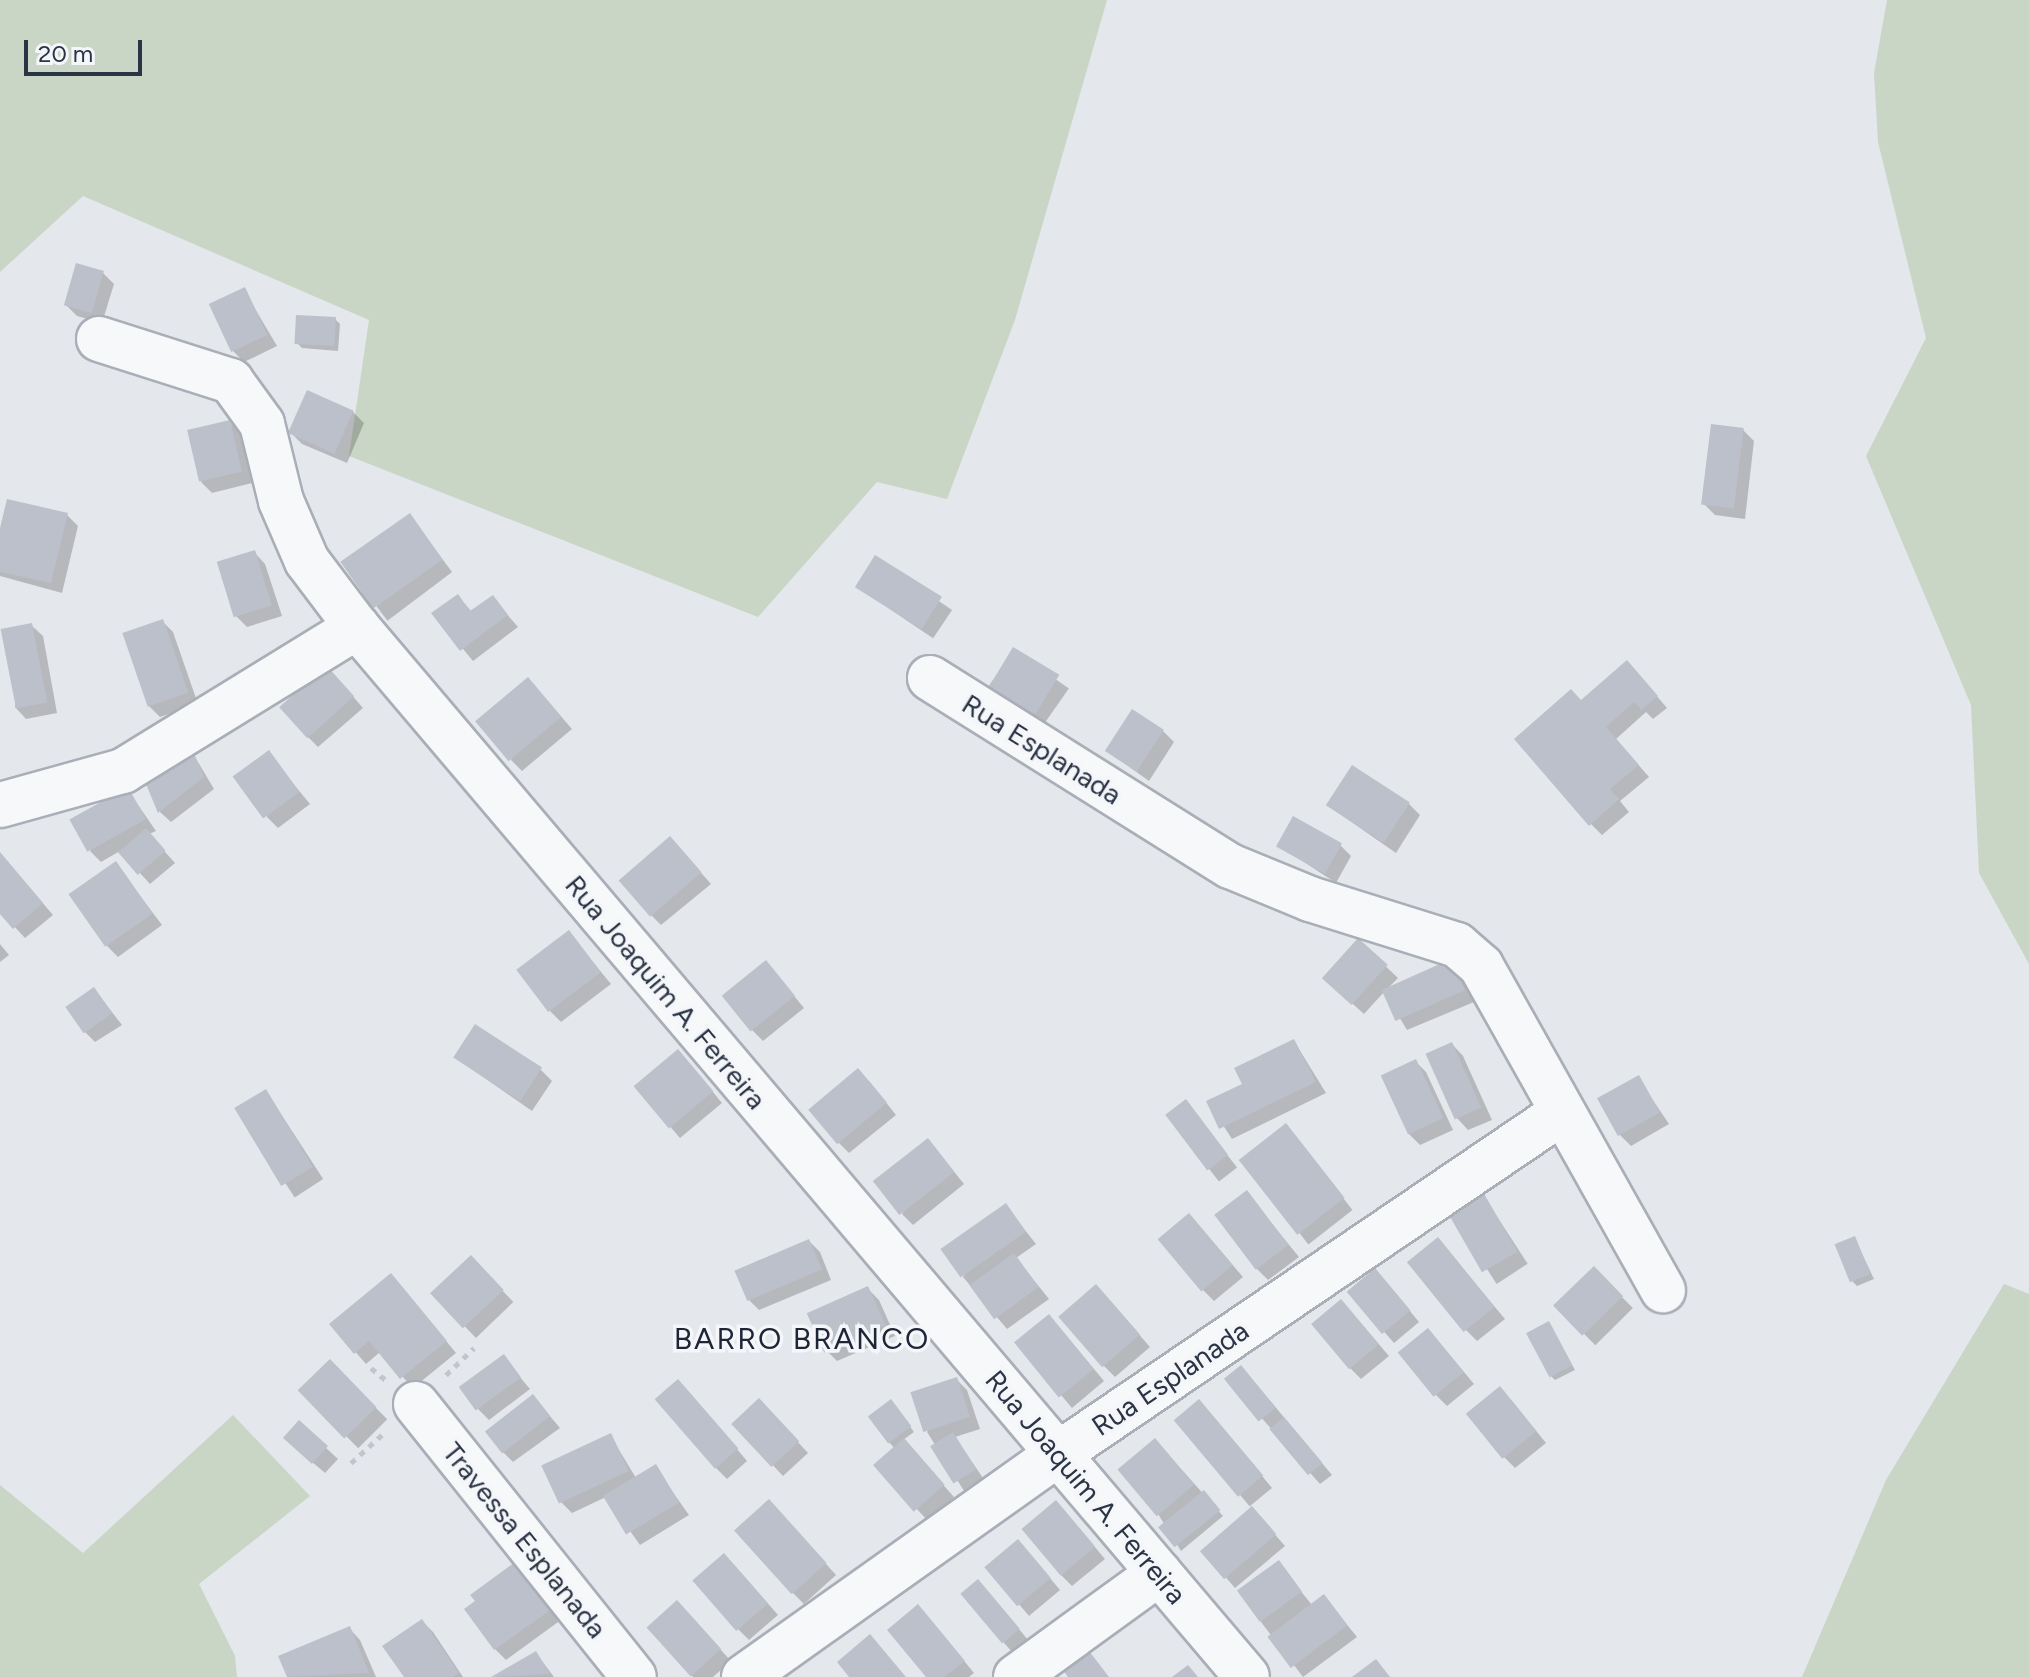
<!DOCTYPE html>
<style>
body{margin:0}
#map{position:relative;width:2029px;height:1677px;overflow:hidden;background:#e4e7ec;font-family:Figtree,sans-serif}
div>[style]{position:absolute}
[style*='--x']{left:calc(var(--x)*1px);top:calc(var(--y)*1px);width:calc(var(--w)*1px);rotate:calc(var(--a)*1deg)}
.green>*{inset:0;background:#c9d6c5}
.shadow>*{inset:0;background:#0003;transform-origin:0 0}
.building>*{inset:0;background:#bbc0ca;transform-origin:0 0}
.path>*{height:5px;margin-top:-2.5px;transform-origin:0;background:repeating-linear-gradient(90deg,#c2c5cb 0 6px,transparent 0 12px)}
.roads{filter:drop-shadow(2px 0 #a9aeb7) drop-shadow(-2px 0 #a9aeb7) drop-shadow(0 2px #a9aeb7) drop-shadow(0 -2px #a9aeb7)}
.street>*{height:44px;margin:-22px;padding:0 22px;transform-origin:22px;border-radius:22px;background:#f7f8fa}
span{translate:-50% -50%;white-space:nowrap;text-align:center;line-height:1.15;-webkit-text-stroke:7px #f4f6f9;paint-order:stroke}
.street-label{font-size:28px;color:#2b3445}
.neighbourhood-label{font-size:30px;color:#1d2536;letter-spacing:2px}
.scale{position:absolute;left:24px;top:40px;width:118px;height:36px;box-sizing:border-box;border:4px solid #2b3445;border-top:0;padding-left:10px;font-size:24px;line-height:28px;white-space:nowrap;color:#2b3445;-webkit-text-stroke:6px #f4f6f9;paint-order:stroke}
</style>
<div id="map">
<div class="green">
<div style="clip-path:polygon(0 0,1107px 0,1015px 320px,947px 499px,877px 482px,758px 617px,349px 456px,369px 320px,83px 196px,0 272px)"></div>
<div style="clip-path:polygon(1887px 0,2029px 0,2029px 964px,1979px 873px,1971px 705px,1866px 456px,1926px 338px,1878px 142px,1874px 73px)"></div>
<div style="clip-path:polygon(2004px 1284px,2029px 1294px,2029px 1677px,1802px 1677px,1886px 1480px)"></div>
<div style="clip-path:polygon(233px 1415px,310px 1496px,199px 1584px,235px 1656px,237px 1677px,0 1677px,0 1485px,83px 1553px)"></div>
</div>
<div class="shadow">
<div style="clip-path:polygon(103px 273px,114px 284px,102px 323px,77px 316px,66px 305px)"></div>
<div style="clip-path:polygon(244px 290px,277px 346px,244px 362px,233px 351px)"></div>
<div style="clip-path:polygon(335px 319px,340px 324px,338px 351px,302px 348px,297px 343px)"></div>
<div style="clip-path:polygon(353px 412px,364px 423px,347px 463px,302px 444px,291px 433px)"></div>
<div style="clip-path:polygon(229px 422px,241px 433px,252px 483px,212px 493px,201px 482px)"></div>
<div style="clip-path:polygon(1743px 430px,1754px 441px,1745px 519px,1715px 515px,1704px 504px)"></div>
<div style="clip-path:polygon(67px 515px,78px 526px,62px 593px,0 576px,0 536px)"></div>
<div style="left:410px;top:516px;width:70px;height:81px;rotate:53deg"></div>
<div style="clip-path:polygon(254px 552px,265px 564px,282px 616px,247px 627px,236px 616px)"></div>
<div style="left:875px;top:558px;width:93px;height:34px;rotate:34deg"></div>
<div style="clip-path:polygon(458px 596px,472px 612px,492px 597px,518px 627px,473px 661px,434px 614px)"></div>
<div style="clip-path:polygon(162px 621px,173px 632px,198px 704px,160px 717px,149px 706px)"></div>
<div style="clip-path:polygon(31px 625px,43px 636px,57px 713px,26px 719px,15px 707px)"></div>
<div style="left:1014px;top:650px;width:67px;height:44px;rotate:35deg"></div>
<div style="clip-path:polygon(1638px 674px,1667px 708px,1653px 719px,1646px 712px,1616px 739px,1649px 777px,1620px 801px,1629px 812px,1602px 835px,1591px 824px,1581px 702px)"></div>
<div style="clip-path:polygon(337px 678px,363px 708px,318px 747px,307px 736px)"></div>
<div style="clip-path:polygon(539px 691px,572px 729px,522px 771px,511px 760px)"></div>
<div style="clip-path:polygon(1163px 731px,1174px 742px,1149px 781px,1107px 751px)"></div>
<div style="clip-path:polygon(192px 752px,214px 789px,171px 822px,160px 812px,143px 773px)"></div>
<div style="clip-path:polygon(268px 753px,310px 804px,278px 828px,267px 817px)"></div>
<div style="clip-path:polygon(127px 789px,156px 831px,149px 834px,175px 863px,150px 884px,120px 851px,101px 862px,90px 851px)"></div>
<div style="clip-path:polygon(1409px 804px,1420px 815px,1396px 853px,1327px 805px)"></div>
<div style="clip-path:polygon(1278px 845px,1340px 845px,1351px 856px,1336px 883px)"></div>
<div style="clip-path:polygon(681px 850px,711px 884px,661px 925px,650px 914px)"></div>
<div style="clip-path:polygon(0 853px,53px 915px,25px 938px,0 911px)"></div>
<div style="clip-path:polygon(116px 864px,162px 925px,118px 957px,107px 946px)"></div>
<div style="clip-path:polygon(569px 933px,611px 984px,561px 1022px,550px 1011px)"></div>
<div style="clip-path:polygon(1358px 940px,1398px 978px,1388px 988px,1462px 972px,1474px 1002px,1407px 1030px,1384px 992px,1364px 1014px,1335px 988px)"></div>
<div style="clip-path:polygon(0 944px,9px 955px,0 962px)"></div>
<div style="clip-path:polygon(776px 974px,804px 1008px,763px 1041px,752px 1030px)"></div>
<div style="clip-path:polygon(94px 989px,122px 1025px,95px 1042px,84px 1031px)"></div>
<div style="clip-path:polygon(1294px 1041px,1326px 1093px,1232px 1139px,1208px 1102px,1245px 1084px)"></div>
<div style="clip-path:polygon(1452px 1044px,1463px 1056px,1492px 1120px,1468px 1130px,1457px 1118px)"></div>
<div style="clip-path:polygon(456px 1058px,541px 1070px,552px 1081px,532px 1111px)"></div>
<div style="clip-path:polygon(1415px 1061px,1426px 1072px,1453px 1130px,1420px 1145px,1409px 1134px)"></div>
<div style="clip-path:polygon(689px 1063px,722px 1103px,680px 1138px,635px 1086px)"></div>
<div style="clip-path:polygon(1638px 1078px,1669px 1124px,1631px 1146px,1620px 1135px)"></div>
<div style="clip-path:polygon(869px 1081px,896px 1115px,849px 1153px,838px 1142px)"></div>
<div style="left:266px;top:1091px;width:105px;height:34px;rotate:57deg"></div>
<div style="left:1186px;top:1102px;width:83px;height:23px;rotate:52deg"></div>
<div style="left:1286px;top:1125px;width:108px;height:56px;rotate:52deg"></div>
<div style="clip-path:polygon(938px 1152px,964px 1184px,913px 1225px,902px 1214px)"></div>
<div style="clip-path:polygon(1246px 1192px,1299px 1257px,1268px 1280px,1257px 1269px)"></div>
<div style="left:1483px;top:1195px;width:82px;height:37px;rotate:57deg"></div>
<div style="clip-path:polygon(1006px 1206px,1036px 1244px,1016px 1258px,1049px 1299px,1007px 1329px,963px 1277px)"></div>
<div style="clip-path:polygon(1200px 1227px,1243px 1277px,1214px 1301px,1203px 1290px)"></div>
<div style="clip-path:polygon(1855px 1239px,1874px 1279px,1857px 1286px,1852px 1281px)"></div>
<div style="clip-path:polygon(809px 1241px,820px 1252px,831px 1280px,759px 1310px,748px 1299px)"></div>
<div style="clip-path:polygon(1448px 1251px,1505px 1319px,1477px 1341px,1466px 1330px)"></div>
<div style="left:471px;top:1258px;width:61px;height:52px;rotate:46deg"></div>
<div style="left:1594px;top:1269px;width:55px;height:53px;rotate:45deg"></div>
<div style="clip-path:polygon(1386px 1282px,1419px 1322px,1394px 1343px,1349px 1292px)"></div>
<div style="clip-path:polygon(402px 1287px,456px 1353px,413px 1388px,380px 1352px,366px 1364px,332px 1325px)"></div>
<div style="clip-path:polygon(868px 1289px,879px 1300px,895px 1336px,837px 1361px,826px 1350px)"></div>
<div style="clip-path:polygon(1107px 1298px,1150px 1347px,1115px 1377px,1104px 1366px)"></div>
<div style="clip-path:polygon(1352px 1313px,1389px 1356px,1361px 1379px,1350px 1368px)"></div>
<div style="clip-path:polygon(1549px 1324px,1575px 1370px,1555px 1380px,1550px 1375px)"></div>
<div style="clip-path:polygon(1060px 1328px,1104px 1381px,1072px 1408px,1017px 1343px)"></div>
<div style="clip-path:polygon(1439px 1342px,1474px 1384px,1447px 1406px,1436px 1395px)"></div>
<div style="clip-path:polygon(503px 1357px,530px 1389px,489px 1420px,478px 1409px)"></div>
<div style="left:330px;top:1362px;width:81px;height:41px;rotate:45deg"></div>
<div style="clip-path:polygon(956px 1379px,967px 1390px,980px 1429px,955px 1437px,985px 1481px,966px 1494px,927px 1432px)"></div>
<div style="clip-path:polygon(1227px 1379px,1252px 1379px,1332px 1475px,1320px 1484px)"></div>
<div style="clip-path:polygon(689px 1392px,747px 1461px,727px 1479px,716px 1468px)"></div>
<div style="clip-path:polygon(533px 1396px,560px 1428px,513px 1462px,502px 1451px)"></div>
<div style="clip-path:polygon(1511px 1400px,1546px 1443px,1515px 1468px,1504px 1457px)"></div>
<div style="clip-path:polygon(895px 1406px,914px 1432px,903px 1440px,954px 1497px,928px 1521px,877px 1466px,895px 1449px,889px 1442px)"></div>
<div style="clip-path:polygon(770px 1412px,808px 1453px,783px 1476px,734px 1424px)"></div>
<div style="clip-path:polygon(1210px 1413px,1272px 1488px,1250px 1506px,1285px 1546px,1235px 1588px,1202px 1550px,1252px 1509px,1176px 1420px)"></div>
<div style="clip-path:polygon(299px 1423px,338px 1459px,325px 1473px,297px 1449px)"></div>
<div style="clip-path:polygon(610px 1435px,636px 1478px,655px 1467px,689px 1515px,640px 1545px,606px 1497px,572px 1513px,561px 1502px)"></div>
<div style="clip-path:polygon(1166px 1452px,1223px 1516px,1181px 1551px,1158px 1514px)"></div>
<div style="clip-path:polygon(780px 1513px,836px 1575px,804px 1604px,793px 1593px)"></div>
<div style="clip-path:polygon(1067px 1514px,1105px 1559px,1072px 1586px,1061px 1575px)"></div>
<div style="clip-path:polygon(1029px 1553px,1060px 1590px,1029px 1616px,987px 1567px)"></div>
<div style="clip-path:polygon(1278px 1563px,1312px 1605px,1324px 1596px,1357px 1637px,1303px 1677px,1261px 1622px)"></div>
<div style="clip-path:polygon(515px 1565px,565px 1617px,506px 1660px,495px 1649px)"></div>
<div style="clip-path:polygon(735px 1566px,778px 1615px,749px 1640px,738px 1629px)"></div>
<div style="clip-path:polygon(989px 1593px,1029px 1641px,1014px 1654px,1004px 1643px)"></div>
<div style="clip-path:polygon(688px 1614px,731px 1661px,713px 1677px,693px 1677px,649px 1628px)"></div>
<div style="clip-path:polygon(929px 1618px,974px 1673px,969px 1677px,928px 1677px)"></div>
<div style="clip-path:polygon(422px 1621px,433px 1632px,463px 1677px,406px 1677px)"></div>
<div style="clip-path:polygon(349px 1628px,360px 1640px,376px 1677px,289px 1677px,281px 1657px)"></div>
<div style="clip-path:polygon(536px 1653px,554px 1677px,495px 1677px)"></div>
</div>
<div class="building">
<div style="left:76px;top:263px;width:29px;height:44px;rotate:16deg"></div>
<div style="left:245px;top:287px;width:53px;height:40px;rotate:65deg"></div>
<div style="left:296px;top:315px;width:40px;height:29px;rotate:3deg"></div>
<div style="left:307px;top:390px;width:51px;height:47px;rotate:24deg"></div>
<div style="left:230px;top:420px;width:53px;height:44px;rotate:77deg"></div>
<div style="left:1711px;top:424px;width:33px;height:81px;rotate:7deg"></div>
<div style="clip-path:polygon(7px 499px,68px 513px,51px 583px,0 572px,0 528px)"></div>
<div style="left:410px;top:513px;width:57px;height:85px;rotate:55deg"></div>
<div style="left:255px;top:550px;width:58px;height:40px;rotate:73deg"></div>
<div style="left:875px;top:555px;width:79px;height:38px;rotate:32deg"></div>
<div style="clip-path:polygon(458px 594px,470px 611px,493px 595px,508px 615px,460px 651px,431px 613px)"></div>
<div style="left:163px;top:619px;width:78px;height:43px;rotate:71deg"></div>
<div style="left:32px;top:623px;width:81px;height:32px;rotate:79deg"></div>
<div style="left:1013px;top:647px;width:54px;height:47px;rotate:31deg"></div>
<div style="clip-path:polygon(1627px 660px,1658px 696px,1641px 710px,1634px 702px,1606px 727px,1639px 765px,1610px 789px,1619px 799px,1589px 826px,1514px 739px,1571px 689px,1581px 700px)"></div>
<div style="left:326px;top:665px;width:42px;height:63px;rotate:48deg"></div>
<div style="left:528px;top:677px;width:52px;height:69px;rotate:50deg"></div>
<div style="left:1132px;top:709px;width:38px;height:50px;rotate:33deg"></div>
<div style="clip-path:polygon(192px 749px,204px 777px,158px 813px,141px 772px)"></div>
<div style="left:269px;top:750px;width:52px;height:45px;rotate:54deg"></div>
<div style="left:1352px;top:765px;width:69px;height:48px;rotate:33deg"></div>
<div style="left:128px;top:787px;width:37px;height:67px;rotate:61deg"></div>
<div style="left:1293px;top:816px;width:56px;height:35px;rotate:29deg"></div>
<div style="left:146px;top:828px;width:30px;height:37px;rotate:49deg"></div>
<div style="left:670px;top:836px;width:48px;height:68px;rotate:49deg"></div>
<div style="clip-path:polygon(0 852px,43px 903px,13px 929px,0 914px)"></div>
<div style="left:116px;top:861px;width:64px;height:58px;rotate:55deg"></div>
<div style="left:569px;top:930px;width:53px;height:66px;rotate:53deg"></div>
<div style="left:1358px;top:938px;width:40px;height:54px;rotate:42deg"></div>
<div style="left:1451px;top:959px;width:34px;height:76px;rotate:66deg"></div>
<div style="left:766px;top:960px;width:46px;height:57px;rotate:51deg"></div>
<div style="left:94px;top:987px;width:32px;height:35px;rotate:55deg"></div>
<div style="left:475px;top:1024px;width:80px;height:40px;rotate:33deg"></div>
<div style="clip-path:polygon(1294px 1039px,1316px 1082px,1219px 1129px,1206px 1101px,1242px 1084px,1234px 1068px)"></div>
<div style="left:1452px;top:1042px;width:72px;height:29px;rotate:66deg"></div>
<div style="left:678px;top:1049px;width:55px;height:58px;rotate:50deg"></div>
<div style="left:1416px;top:1059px;width:65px;height:39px;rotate:65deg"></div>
<div style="left:858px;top:1068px;width:45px;height:65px;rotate:50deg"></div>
<div style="left:1639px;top:1075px;width:43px;height:48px;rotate:61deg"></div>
<div style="left:266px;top:1089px;width:91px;height:37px;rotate:59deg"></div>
<div style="left:1186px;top:1099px;width:70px;height:26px;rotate:53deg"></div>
<div style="left:1286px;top:1123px;width:95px;height:60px;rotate:52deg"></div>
<div style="left:928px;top:1138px;width:43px;height:70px;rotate:52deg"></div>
<div style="left:1247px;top:1190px;width:69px;height:41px;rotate:53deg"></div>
<div style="left:1483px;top:1192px;width:69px;height:41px;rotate:60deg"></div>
<div style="left:1006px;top:1203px;width:35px;height:80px;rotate:55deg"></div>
<div style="left:1189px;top:1213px;width:68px;height:41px;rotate:50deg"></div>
<div style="left:1855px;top:1236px;width:41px;height:22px;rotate:68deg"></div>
<div style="left:1438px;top:1237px;width:90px;height:40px;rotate:51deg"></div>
<div style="left:809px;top:1239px;width:33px;height:81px;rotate:67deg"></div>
<div style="left:1014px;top:1253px;width:42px;height:55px;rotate:54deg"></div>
<div style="left:471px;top:1255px;width:48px;height:56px;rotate:47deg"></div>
<div style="left:1594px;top:1266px;width:42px;height:57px;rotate:46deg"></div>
<div style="left:1375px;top:1268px;width:55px;height:37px;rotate:50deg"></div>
<div style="clip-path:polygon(391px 1273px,447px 1341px,400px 1379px,369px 1341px,354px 1354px,329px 1324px)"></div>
<div style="left:1096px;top:1284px;width:67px;height:50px;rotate:49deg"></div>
<div style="left:868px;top:1286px;width:43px;height:67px;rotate:66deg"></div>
<div style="left:1341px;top:1299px;width:59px;height:39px;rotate:50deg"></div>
<div style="left:1049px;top:1314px;width:71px;height:45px;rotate:51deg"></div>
<div style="left:1549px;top:1321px;width:50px;height:26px;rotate:62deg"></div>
<div style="left:1428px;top:1328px;width:57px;height:39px;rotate:51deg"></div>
<div style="left:504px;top:1354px;width:29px;height:56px;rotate:54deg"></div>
<div style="left:330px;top:1359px;width:67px;height:45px;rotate:46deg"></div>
<div style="left:1241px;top:1365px;width:55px;height:22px;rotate:51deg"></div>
<div style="left:957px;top:1377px;width:42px;height:49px;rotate:72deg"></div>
<div style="left:678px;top:1379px;width:92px;height:31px;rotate:49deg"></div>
<div style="left:1500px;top:1386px;width:58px;height:44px;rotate:51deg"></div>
<div style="left:533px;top:1394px;width:28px;height:61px;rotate:52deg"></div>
<div style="left:759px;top:1398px;width:59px;height:38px;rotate:47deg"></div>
<div style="left:891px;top:1399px;width:34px;height:29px;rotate:53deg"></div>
<div style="left:1199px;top:1399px;width:100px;height:33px;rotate:50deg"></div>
<div style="left:1284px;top:1417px;width:60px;height:19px;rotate:50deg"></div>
<div style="left:299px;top:1420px;width:39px;height:24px;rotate:42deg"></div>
<div style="left:953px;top:1432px;width:44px;height:27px;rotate:58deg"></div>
<div style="left:611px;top:1433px;width:42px;height:77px;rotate:65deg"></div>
<div style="left:904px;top:1438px;width:62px;height:41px;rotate:49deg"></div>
<div style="left:1155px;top:1438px;width:61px;height:49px;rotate:50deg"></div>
<div style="left:656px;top:1464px;width:45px;height:62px;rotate:59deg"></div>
<div style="left:1204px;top:1490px;width:26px;height:59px;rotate:51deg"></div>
<div style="left:769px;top:1499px;width:86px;height:47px;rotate:48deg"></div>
<div style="left:1056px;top:1500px;width:61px;height:45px;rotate:50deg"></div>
<div style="left:1252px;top:1506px;width:37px;height:69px;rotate:49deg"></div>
<div style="left:1018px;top:1539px;width:51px;height:44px;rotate:50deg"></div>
<div style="left:724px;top:1553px;width:67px;height:42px;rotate:49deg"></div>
<div style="left:1279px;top:1560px;width:39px;height:52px;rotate:54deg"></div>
<div style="clip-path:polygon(515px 1562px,526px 1578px,532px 1573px,556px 1606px,494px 1650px,464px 1609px,475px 1601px,470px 1595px)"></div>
<div style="left:978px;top:1579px;width:65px;height:23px;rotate:50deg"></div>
<div style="left:1324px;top:1594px;width:39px;height:71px;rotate:53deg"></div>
<div style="left:677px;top:1600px;width:66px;height:41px;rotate:48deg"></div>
<div style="clip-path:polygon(918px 1604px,965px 1661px,944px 1677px,926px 1677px,887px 1630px)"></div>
<div style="clip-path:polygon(422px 1619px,459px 1673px,453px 1677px,404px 1677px,382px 1646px)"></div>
<div style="clip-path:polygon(350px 1626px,369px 1673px,287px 1677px,278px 1656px)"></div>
<div style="clip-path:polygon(870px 1634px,906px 1677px,849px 1677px,837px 1662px)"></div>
<div style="clip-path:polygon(1086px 1647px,1109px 1677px,1068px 1677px,1060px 1666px)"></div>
<div style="clip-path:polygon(536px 1651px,550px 1674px,491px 1677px)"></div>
<div style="clip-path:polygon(1376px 1659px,1390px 1677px,1352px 1677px)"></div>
<div style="clip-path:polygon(1188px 1665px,1198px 1677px,1172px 1677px)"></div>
</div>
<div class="path">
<div style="--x:371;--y:1368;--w:19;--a:39"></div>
<div style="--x:446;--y:1375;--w:39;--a:-44"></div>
<div style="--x:351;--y:1463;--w:47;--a:-42.4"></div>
</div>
<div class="roads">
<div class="street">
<div style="--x:99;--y:339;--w:139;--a:17.7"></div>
<div style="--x:231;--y:381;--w:53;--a:54.2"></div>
<div style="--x:262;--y:424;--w:79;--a:76.1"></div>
<div style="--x:281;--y:501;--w:65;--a:66.6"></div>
<div style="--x:307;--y:561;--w:83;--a:52.9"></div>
<div style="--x:357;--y:627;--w:1376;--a:49.71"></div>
<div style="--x:930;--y:678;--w:354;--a:32.1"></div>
<div style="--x:1230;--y:866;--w:87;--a:22.4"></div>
<div style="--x:1310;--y:899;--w:154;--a:17.4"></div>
<div style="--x:1457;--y:945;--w:32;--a:41"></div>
<div style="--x:1481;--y:966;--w:372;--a:60.7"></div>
<div style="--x:0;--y:805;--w:128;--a:-15.5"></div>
<div style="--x:123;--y:771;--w:275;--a:-31.6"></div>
<div style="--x:416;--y:1404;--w:349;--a:51.4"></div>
<div style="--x:744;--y:1677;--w:385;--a:-35.4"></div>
<div style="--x:1058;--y:1454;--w:608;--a:-34.13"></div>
<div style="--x:1016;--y:1677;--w:177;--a:-36"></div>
</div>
</div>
<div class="street-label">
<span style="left:1042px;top:749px;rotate:32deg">Rua Esplanada</span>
<span style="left:666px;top:992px;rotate:50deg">Rua Joaquim A. Ferreira</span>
<span style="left:1170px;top:1378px;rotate:-34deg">Rua Esplanada</span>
<span style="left:1086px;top:1487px;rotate:50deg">Rua Joaquim A. Ferreira</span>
<span style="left:525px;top:1540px;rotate:51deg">Travessa Esplanada</span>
</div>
<div class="neighbourhood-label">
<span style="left:802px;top:1339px">BARRO BRANCO</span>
</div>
<div class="scale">20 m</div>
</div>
